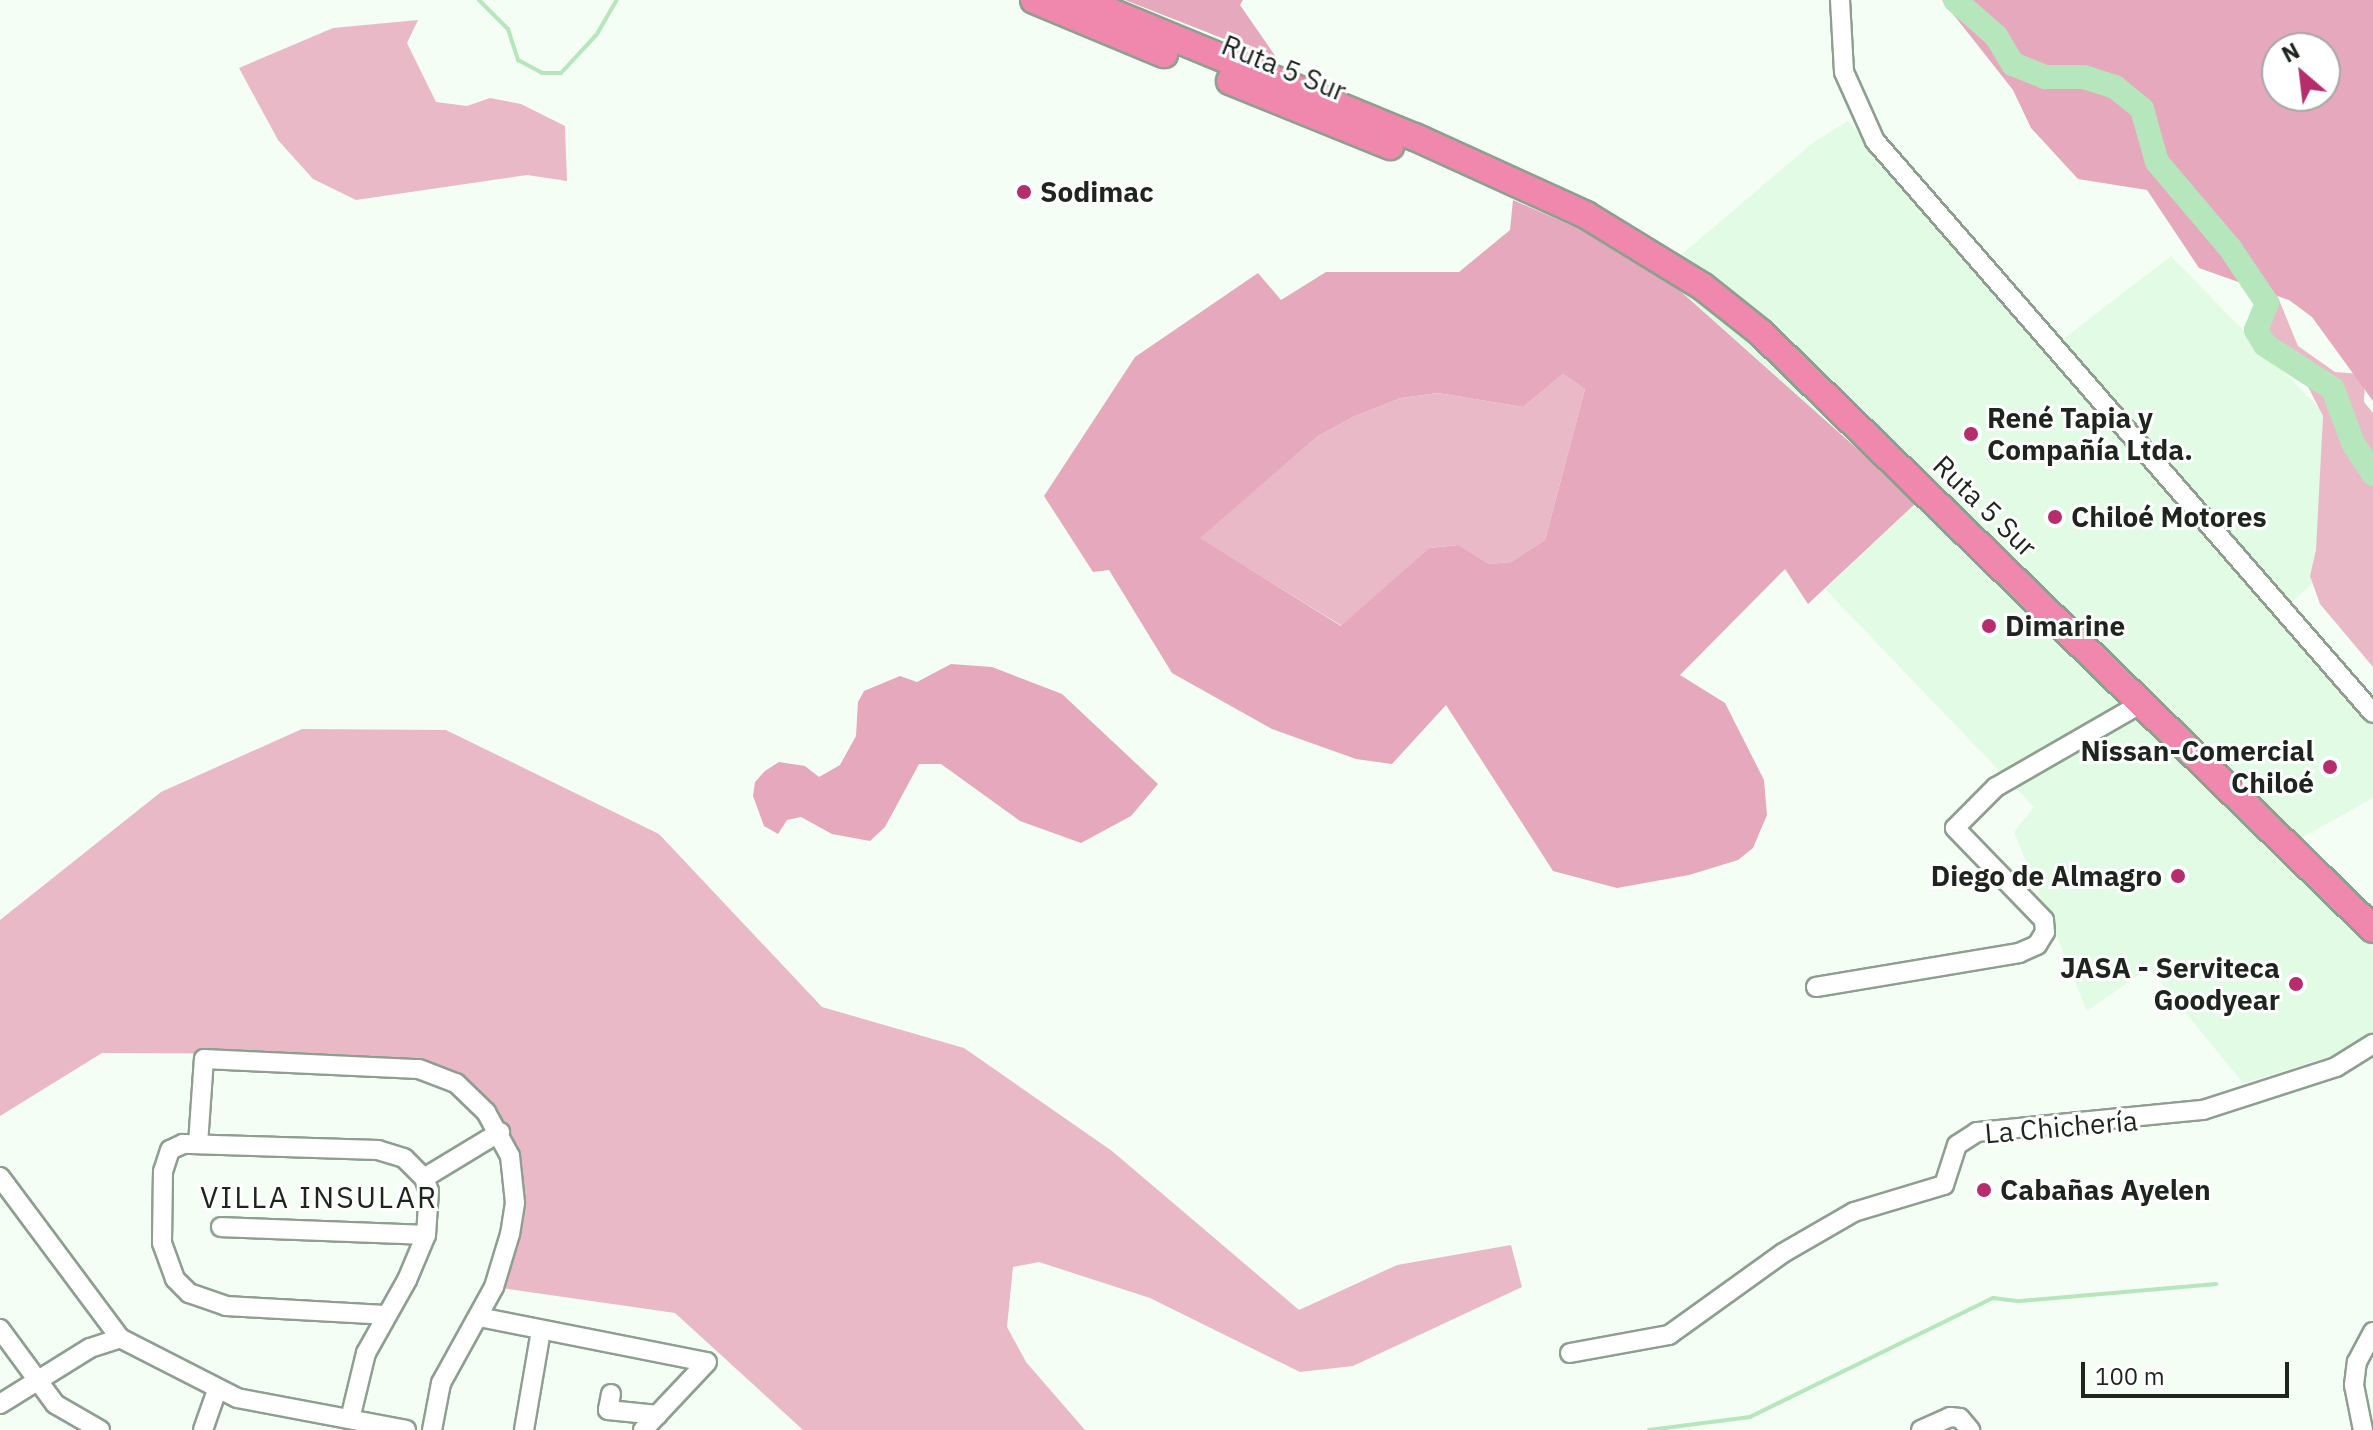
<!DOCTYPE html>
<meta charset="utf-8">
<style>
body{margin:0}
#map{position:relative;width:2373px;height:1430px;overflow:hidden;background:#f4fef4;font-family:"IBM Plex Sans",sans-serif}
div>[style]{position:absolute}
[style*='--x']{left:calc(var(--x)*1px);top:calc(var(--y)*1px);width:calc(var(--w)*1px);rotate:calc(var(--a)*1deg)}
.built>*{inset:0;background:#e2fbe5}
.green>*{inset:0;background:#eab9c8}
.forest>*{inset:0;background:#e5a8bc}
.stream>*{height:4px;margin:-2px;padding:0 2px;transform-origin:2px;border-radius:2px;background:#b6e6bb}
.river>*{height:24px;margin:-12px;padding:0 12px;transform-origin:12px;border-radius:12px;background:#b6e6bb}
.roads{filter:drop-shadow(2px 0 #8e9f90) drop-shadow(-2px 0 #8e9f90) drop-shadow(0 2px #8e9f90) drop-shadow(0 -2px #8e9f90)}
.minor>*{height:18px;margin:-9px;padding:0 9px;transform-origin:9px;border-radius:9px;background:#fff}
.highway>*{height:26px;margin:-13px;padding:0 13px;transform-origin:13px;border-radius:13px;background:#f088ae}
.dots>*{width:22px;height:22px;translate:-50% -50%;box-sizing:border-box;border:4px solid #fff;border-radius:50%}
span{translate:-50% -50%;white-space:nowrap;text-align:center;line-height:1.15;-webkit-text-stroke:6px #fff;paint-order:stroke}
.street-label{font-size:28px;color:#1e251f}
.poi-label{font-size:28px;color:#1e251f;font-weight:700}
.left{translate:0 -50%;text-align:left}
.right{translate:-100% -50%;text-align:right}
.neighbourhood-label{font-size:30px;color:#1e251f;letter-spacing:2px}
.north{position:absolute;left:2261px;top:32px;width:80px;height:80px;box-sizing:border-box;background:#fff;border:2px solid #a5a8a5;border-radius:50%;rotate:332deg;font-size:22px;font-weight:700;line-height:32px;text-align:center;color:#1e251f}
.north::after{content:'';display:block;margin:auto;width:28px;height:36px;background:#b62d6c;clip-path:polygon(50% 0,100% 100%,50% 72%,0 100%)}
.scale{position:absolute;left:2081px;top:1362px;width:208px;height:36px;box-sizing:border-box;border:4px solid #1e251f;border-top:0;padding-left:10px;font-size:24px;line-height:28px;white-space:nowrap;color:#1e251f;-webkit-text-stroke:6px #fff;paint-order:stroke}
</style>
<div id="map">
<div class="built">
<div style="clip-path:polygon(1848px 121px,2049px 350px,2171px 256px,2323px 412px,2316px 580px,2276px 616px,2373px 722px,2373px 798px,2301px 838px,2285px 860px,2373px 948px,2373px 1036px,2361px 1047px,2243px 1083px,2149px 968px,2087px 1011px,2014px 832px,2034px 807px,1825px 589px,1917px 502px,1660px 273px,1815px 141px)"></div>
</div>
<div class="green">
<div style="clip-path:polygon(418px 20px,407px 43px,436px 102px,467px 106px,490px 98px,521px 104px,565px 126px,567px 181px,527px 175px,356px 200px,313px 179px,278px 140px,239px 68px,333px 28px)"></div>
<div style="clip-path:polygon(2275px 290px,2298px 346px,2335px 372px,2360px 374px,2365px 382px,2364px 402px,2373px 413px,2373px 667px,2320px 604px,2310px 576px,2316px 550px,2323px 416px,2302px 375px,2259px 331px,2259px 316px,2270px 302px,2268px 292px)"></div>
<div style="clip-path:polygon(1563px 374px,1585px 389px,1545px 540px,1511px 562px,1489px 564px,1459px 545px,1429px 548px,1342px 626px,1199px 538px,1318px 436px,1355px 416px,1401px 398px,1438px 393px,1523px 407px)"></div>
<div style="clip-path:polygon(302px 729px,446px 730px,659px 834px,822px 1007px,964px 1048px,1112px 1151px,1299px 1310px,1397px 1265px,1511px 1245px,1522px 1287px,1353px 1366px,1300px 1372px,1150px 1298px,1039px 1262px,1013px 1267px,1007px 1327px,1026px 1362px,1085px 1430px,803px 1430px,675px 1313px,494px 1287px,515px 1203px,496px 1125px,440px 1074px,343px 1054px,102px 1053px,0 1116px,0 920px,161px 792px)"></div>
</div>
<div class="forest">
<div style="clip-path:polygon(1125px 0,1243px 0,1240px 5px,1278px 60px)"></div>
<div style="clip-path:polygon(evenodd,1942px 0,2373px 0,2373px 401px,2312px 317px,2289px 300px,2199px 268px,2147px 190px,2078px 179px,2031px 128px,2013px 90px,1942px 0,2277px 48px,2325px 48px,2325px 96px,2277px 96px,2277px 48px)"></div>
<div style="clip-path:polygon(evenodd,1513px 200px,1598px 237px,1660px 273px,1917px 502px,1808px 604px,1785px 569px,1680px 675px,1725px 703px,1764px 780px,1767px 815px,1753px 848px,1738px 860px,1689px 875px,1617px 888px,1553px 871px,1446px 705px,1392px 764px,1356px 759px,1272px 729px,1172px 673px,1109px 570px,1093px 572px,1044px 496px,1135px 357px,1258px 273px,1281px 300px,1326px 272px,1459px 272px,1510px 230px,1513px 200px,1563px 374px,1585px 389px,1545px 540px,1511px 562px,1489px 564px,1459px 545px,1429px 548px,1341px 626px,1200px 538px,1318px 436px,1355px 416px,1401px 398px,1438px 393px,1523px 407px,1563px 374px)"></div>
<div style="clip-path:polygon(951px 664px,992px 667px,1062px 694px,1158px 784px,1131px 816px,1081px 843px,1020px 821px,941px 764px,919px 764px,885px 827px,870px 841px,832px 834px,801px 817px,787px 820px,778px 834px,764px 826px,753px 796px,755px 782px,765px 771px,779px 762px,805px 766px,819px 777px,840px 765px,856px 736px,858px 702px,864px 691px,900px 676px,917px 682px)"></div>
</div>
<div class="stream">
<div style="--x:479;--y:0;--w:41;--a:45"></div>
<div style="--x:508;--y:29;--w:33;--a:72"></div>
<div style="--x:518;--y:60;--w:27;--a:28"></div>
<div style="--x:542;--y:73;--w:19;--a:0"></div>
<div style="--x:561;--y:73;--w:53;--a:-47.3"></div>
<div style="--x:597;--y:34;--w:39;--a:-60"></div>
<div style="--x:1649;--y:1430;--w:102;--a:-7.3"></div>
<div style="--x:1750;--y:1417;--w:271;--a:-26.1"></div>
<div style="--x:1993;--y:1298;--w:26;--a:7"></div>
<div style="--x:2019;--y:1301;--w:198;--a:-4.9"></div>
</div>
<div class="river">
<div style="--x:1955;--y:0;--w:55;--a:41.3"></div>
<div style="--x:1996;--y:36;--w:33;--a:59"></div>
<div style="--x:2013;--y:64;--w:35;--a:22"></div>
<div style="--x:2045;--y:77;--w:39;--a:0"></div>
<div style="--x:2084;--y:77;--w:33;--a:18"></div>
<div style="--x:2115;--y:87;--w:35;--a:39"></div>
<div style="--x:2142;--y:109;--w:55;--a:74.2"></div>
<div style="--x:2157;--y:162;--w:113;--a:49.7"></div>
<div style="--x:2230;--y:248;--w:66;--a:56.1"></div>
<div style="--x:2267;--y:303;--w:29;--a:112"></div>
<div style="--x:2256;--y:330;--w:17;--a:59"></div>
<div style="--x:2265;--y:345;--w:81;--a:32.9"></div>
<div style="--x:2333;--y:389;--w:58;--a:69.7"></div>
<div style="--x:2353;--y:443;--w:37;--a:57"></div>
</div>
<div class="roads">
<div class="minor">
<div style="--x:1840;--y:0;--w:72;--a:86.8"></div>
<div style="--x:1844;--y:72;--w:76;--a:65.8"></div>
<div style="--x:1875;--y:141;--w:758;--a:48.96"></div>
<div style="--x:1816;--y:987;--w:206;--a:-9.5"></div>
<div style="--x:2019;--y:953;--w:20;--a:-24"></div>
<div style="--x:2037;--y:945;--w:15;--a:-58"></div>
<div style="--x:2045;--y:932;--w:12;--a:-95"></div>
<div style="--x:2044;--y:920;--w:128;--a:-134.1"></div>
<div style="--x:1955;--y:828;--w:58;--a:-45"></div>
<div style="--x:1996;--y:787;--w:168;--a:-29.9"></div>
<div style="--x:198;--y:1144;--w:85;--a:-86"></div>
<div style="--x:204;--y:1059;--w:215;--a:2.7"></div>
<div style="--x:419;--y:1069;--w:40;--a:21"></div>
<div style="--x:456;--y:1083;--w:42;--a:44"></div>
<div style="--x:486;--y:1112;--w:50;--a:61.4"></div>
<div style="--x:510;--y:1156;--w:47;--a:83.9"></div>
<div style="--x:515;--y:1203;--w:31;--a:99"></div>
<div style="--x:510;--y:1234;--w:55;--a:106.8"></div>
<div style="--x:494;--y:1287;--w:110;--a:118.9"></div>
<div style="--x:441;--y:1383;--w:48;--a:100.8"></div>
<div style="--x:0;--y:1177;--w:201;--a:53.3"></div>
<div style="--x:424;--y:1178;--w:89;--a:-31.2"></div>
<div style="--x:221;--y:1227;--w:205;--a:2.2"></div>
<div style="--x:479;--y:1317;--w:232;--a:11.2"></div>
<div style="--x:0;--y:1329;--w:93;--a:53.7"></div>
<div style="--x:55;--y:1404;--w:52;--a:30"></div>
<div style="--x:1570;--y:1353;--w:101;--a:-10.3"></div>
<div style="--x:1669;--y:1335;--w:140;--a:-35.7"></div>
<div style="--x:1783;--y:1253;--w:82;--a:-30"></div>
<div style="--x:1854;--y:1212;--w:94;--a:-16.7"></div>
<div style="--x:1944;--y:1185;--w:42;--a:-72"></div>
<div style="--x:1957;--y:1145;--w:24;--a:-33"></div>
<div style="--x:1977;--y:1132;--w:227;--a:-5.6"></div>
<div style="--x:2203;--y:1110;--w:140;--a:-17.9"></div>
<div style="--x:2336;--y:1067;--w:44;--a:-31.9"></div>
<div style="--x:611;--y:1394;--w:16;--a:101"></div>
<div style="--x:608;--y:1410;--w:50;--a:5.7"></div>
<div style="--x:0;--y:1404;--w:106;--a:-31.9"></div>
<div style="--x:90;--y:1348;--w:32;--a:-18"></div>
<div style="--x:120;--y:1338;--w:131;--a:27.1"></div>
<div style="--x:237;--y:1398;--w:172;--a:10.7"></div>
<div style="--x:350;--y:1419;--w:68;--a:-76.4"></div>
<div style="--x:366;--y:1353;--w:84;--a:-60.7"></div>
<div style="--x:407;--y:1280;--w:49;--a:-67.1"></div>
<div style="--x:426;--y:1235;--w:44;--a:-86.1"></div>
<div style="--x:429;--y:1191;--w:14;--a:-111"></div>
<div style="--x:424;--y:1178;--w:28;--a:-135"></div>
<div style="--x:404;--y:1158;--w:27;--a:-163"></div>
<div style="--x:378;--y:1150;--w:195;--a:-178.2"></div>
<div style="--x:183;--y:1144;--w:14;--a:155"></div>
<div style="--x:170;--y:1150;--w:22;--a:108"></div>
<div style="--x:163;--y:1171;--w:72;--a:90.8"></div>
<div style="--x:162;--y:1243;--w:38;--a:70"></div>
<div style="--x:175;--y:1279;--w:20;--a:45"></div>
<div style="--x:189;--y:1293;--w:39;--a:19"></div>
<div style="--x:226;--y:1306;--w:159;--a:3.2"></div>
<div style="--x:203;--y:1430;--w:42;--a:-70.7"></div>
<div style="--x:524;--y:1430;--w:100;--a:-80.3"></div>
<div style="--x:643;--y:1430;--w:93;--a:-46.7"></div>
<div style="--x:1921;--y:1430;--w:32;--a:-24"></div>
<div style="--x:1950;--y:1417;--w:10;--a:6"></div>
<div style="--x:1960;--y:1418;--w:16;--a:50"></div>
<div style="--x:2363;--y:1430;--w:46;--a:-101.3"></div>
<div style="--x:2354;--y:1385;--w:23;--a:-83"></div>
<div style="--x:2357;--y:1362;--w:34;--a:-62"></div>
</div>
<div class="highway">
<div style="--x:1034;--y:0;--w:141;--a:22.6"></div>
<div style="--x:1082;--y:0;--w:360;--a:22.4"></div>
<div style="--x:1415;--y:137;--w:188;--a:24.5"></div>
<div style="--x:1586;--y:215;--w:136;--a:31.5"></div>
<div style="--x:1702;--y:286;--w:75;--a:38.5"></div>
<div style="--x:1761;--y:333;--w:854;--a:44.24"></div>
<div style="--x:1230;--y:81;--w:173;--a:22.1"></div>
</div>
</div>
<div class="dots">
<div style="left:1024px;top:192px;background:#b62d6c"></div>
<div style="left:1971px;top:434px;background:#b62d6c"></div>
<div style="left:2055px;top:517px;background:#b62d6c"></div>
<div style="left:1989px;top:626px;background:#b62d6c"></div>
<div style="left:2330px;top:767px;background:#b62d6c"></div>
<div style="left:2178px;top:876px;background:#b62d6c"></div>
<div style="left:2296px;top:984px;background:#b62d6c"></div>
<div style="left:1984px;top:1190px;background:#b62d6c"></div>
</div>
<div class="street-label">
<span style="left:1284px;top:68px;rotate:22deg">Ruta 5 Sur</span>
<span style="left:1985px;top:506px;rotate:44deg">Ruta 5 Sur</span>
<span style="left:2061px;top:1127px;rotate:-5deg">La Chichería</span>
</div>
<div class="poi-label">
<span class="left" style="left:1040px;top:192px">Sodimac</span>
<span class="left" style="left:1987px;top:434px">René Tapia y<br>Compañía Ltda.</span>
<span class="left" style="left:2071px;top:517px">Chiloé Motores</span>
<span class="left" style="left:2005px;top:626px">Dimarine</span>
<span class="right" style="left:2314px;top:767px">Nissan-Comercial<br>Chiloé</span>
<span class="right" style="left:2162px;top:876px">Diego de Almagro</span>
<span class="right" style="left:2280px;top:984px">JASA - Serviteca<br>Goodyear</span>
<span class="left" style="left:2000px;top:1190px">Cabañas Ayelen</span>
</div>
<div class="neighbourhood-label">
<span style="left:319px;top:1197px">VILLA INSULAR</span>
</div>
<div class="north">N</div>
<div class="scale">100 m</div>
</div>
